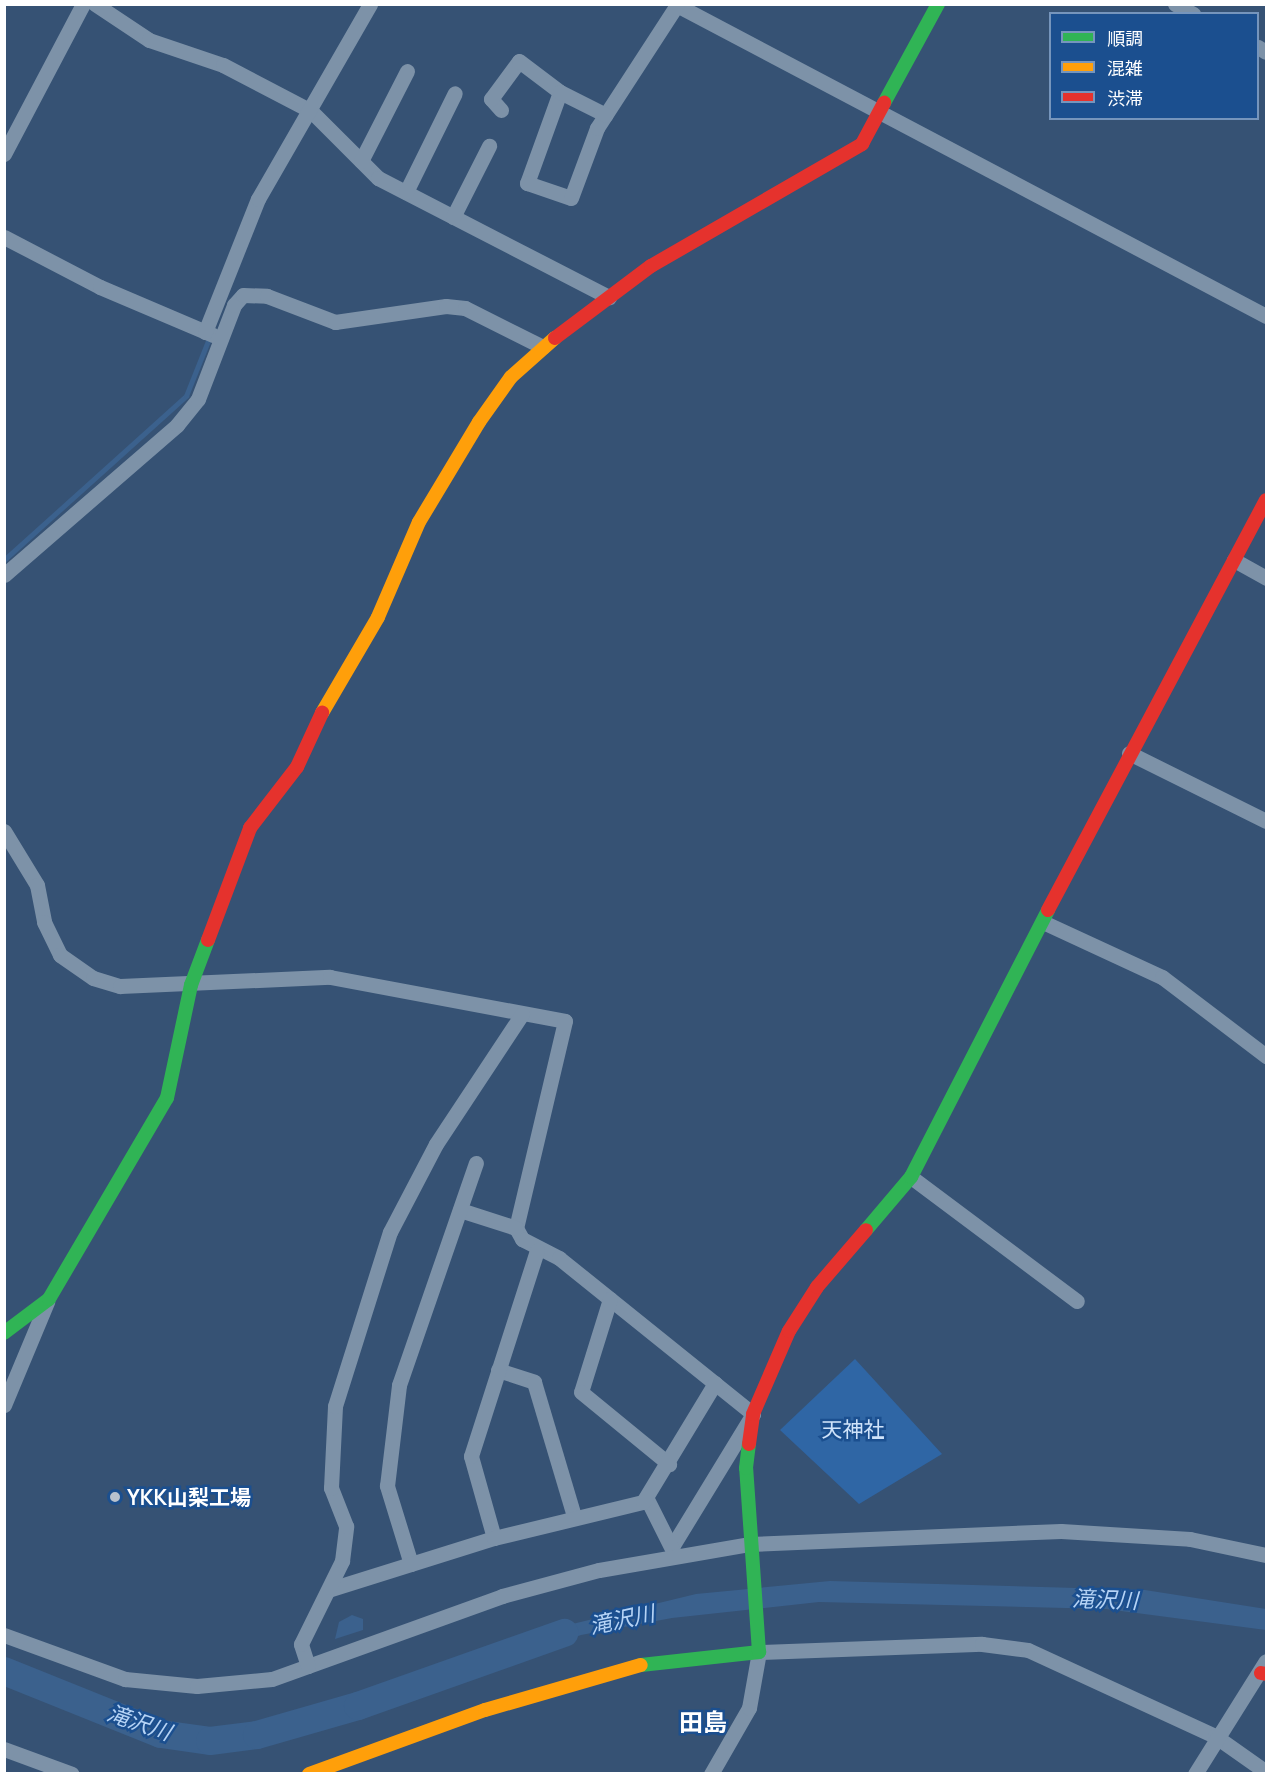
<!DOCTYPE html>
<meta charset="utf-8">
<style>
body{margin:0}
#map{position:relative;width:1271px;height:1778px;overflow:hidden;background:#365274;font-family:Manrope,"Noto Sans JP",sans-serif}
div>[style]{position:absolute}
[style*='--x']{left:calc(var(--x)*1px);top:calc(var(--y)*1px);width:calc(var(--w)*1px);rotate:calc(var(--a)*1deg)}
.green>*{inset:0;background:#2f66a5}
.water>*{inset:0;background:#3b618d}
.stream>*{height:4.5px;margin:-2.25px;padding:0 2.25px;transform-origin:2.25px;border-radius:2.25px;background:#3b618d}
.river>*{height:28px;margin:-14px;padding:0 14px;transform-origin:14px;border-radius:14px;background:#3b618d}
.street>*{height:15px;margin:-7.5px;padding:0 7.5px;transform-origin:7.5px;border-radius:7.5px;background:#7d92a8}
.fast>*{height:14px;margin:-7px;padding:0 7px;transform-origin:7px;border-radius:7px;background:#30b455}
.slow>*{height:14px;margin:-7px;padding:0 7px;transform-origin:7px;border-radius:7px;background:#ff9f0a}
.jam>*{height:14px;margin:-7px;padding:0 7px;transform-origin:7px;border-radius:7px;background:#e5322d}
.dots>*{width:16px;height:16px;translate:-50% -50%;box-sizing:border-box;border:3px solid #1b4f8f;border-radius:50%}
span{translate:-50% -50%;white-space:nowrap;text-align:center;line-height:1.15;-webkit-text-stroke:5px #1b4f8f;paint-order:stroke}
.park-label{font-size:21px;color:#cfe3fa}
.poi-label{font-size:21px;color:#fff;font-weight:700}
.left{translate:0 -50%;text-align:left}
.water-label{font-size:22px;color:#b5d3f5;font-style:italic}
.quarter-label{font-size:24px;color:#fff;font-weight:700}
.frame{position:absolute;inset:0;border:6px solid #fff;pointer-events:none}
.legend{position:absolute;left:1049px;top:12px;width:210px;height:108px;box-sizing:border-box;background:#1b4f8f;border:2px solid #7695bc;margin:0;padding:8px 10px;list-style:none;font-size:18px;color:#fff}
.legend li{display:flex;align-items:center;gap:12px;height:30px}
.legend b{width:30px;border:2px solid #7695bc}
</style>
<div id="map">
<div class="green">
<div style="clip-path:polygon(855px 1359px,942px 1454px,859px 1504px,780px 1430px)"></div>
</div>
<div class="water">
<div style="clip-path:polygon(830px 1581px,1145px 1590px,1266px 1609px,1266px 1630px,1106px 1609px,819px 1602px,672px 1618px,581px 1635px,531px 1653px,523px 1636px,696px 1594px)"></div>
<div style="clip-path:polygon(352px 1615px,363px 1619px,363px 1630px,335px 1639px,339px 1622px)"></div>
</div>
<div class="stream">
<div style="--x:4;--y:560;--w:245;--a:-42"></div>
<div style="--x:186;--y:396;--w:65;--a:-68.2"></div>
</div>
<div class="river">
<div style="--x:4;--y:1671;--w:169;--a:21.9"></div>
<div style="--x:161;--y:1734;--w:49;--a:8.1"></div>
<div style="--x:210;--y:1741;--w:47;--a:-7.3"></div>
<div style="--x:257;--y:1735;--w:105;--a:-16"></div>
<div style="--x:358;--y:1706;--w:219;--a:-19.5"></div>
</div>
<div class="street">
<div style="--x:95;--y:4;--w:65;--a:33.7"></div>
<div style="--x:149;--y:40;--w:78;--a:18.7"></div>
<div style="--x:223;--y:65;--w:99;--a:27.6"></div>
<div style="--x:311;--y:111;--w:95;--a:45"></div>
<div style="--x:378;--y:178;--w:260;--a:27.3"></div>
<div style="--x:675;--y:4;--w:668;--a:27.83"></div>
<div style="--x:1175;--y:4;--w:21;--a:29"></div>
<div style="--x:1258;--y:47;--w:9;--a:32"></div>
<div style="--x:560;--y:92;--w:97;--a:109.9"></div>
<div style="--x:527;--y:183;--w:46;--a:18.8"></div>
<div style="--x:571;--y:198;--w:75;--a:-69.6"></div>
<div style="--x:597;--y:128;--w:147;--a:-57"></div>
<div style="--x:501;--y:110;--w:15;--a:-132"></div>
<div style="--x:491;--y:99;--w:47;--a:-53.6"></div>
<div style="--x:519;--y:61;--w:51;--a:37.1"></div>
<div style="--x:560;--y:92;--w:51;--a:26.6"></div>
<div style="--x:4;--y:154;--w:170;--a:-62.2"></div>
<div style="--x:361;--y:161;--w:101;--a:-62.9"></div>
<div style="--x:406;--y:192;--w:110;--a:-63.7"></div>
<div style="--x:453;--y:217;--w:80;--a:-63.1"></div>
<div style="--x:4;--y:237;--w:108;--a:27.5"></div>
<div style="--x:100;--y:287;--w:123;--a:23"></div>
<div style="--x:205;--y:332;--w:143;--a:-68.3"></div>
<div style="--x:258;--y:199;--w:225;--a:-60.1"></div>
<div style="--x:1234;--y:560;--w:37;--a:29"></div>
<div style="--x:4;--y:575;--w:229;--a:-40.9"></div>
<div style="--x:177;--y:425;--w:33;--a:-51"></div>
<div style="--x:198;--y:399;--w:101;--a:-69"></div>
<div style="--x:234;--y:305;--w:13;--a:-48"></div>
<div style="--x:243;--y:295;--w:24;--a:2"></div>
<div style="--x:267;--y:296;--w:73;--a:20.9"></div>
<div style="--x:335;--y:322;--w:112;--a:-8.2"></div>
<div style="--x:446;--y:306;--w:19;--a:6"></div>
<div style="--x:465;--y:308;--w:87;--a:26.6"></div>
<div style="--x:1129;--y:753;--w:153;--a:26.4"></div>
<div style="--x:4;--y:831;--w:63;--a:58.6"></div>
<div style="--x:37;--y:885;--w:38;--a:79"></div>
<div style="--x:44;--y:922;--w:37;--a:64"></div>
<div style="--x:60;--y:955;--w:40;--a:34.9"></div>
<div style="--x:93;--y:978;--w:28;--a:17"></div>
<div style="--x:120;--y:986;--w:210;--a:-2.5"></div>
<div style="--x:330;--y:977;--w:239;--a:10.6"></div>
<div style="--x:565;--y:1021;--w:213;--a:103.3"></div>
<div style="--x:516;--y:1228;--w:13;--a:61"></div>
<div style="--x:522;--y:1239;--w:42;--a:27.2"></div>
<div style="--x:559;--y:1258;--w:249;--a:38.8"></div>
<div style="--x:753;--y:1414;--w:153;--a:121.4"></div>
<div style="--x:1045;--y:923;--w:129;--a:24.8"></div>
<div style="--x:1162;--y:977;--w:131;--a:37.2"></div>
<div style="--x:911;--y:1177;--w:207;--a:36.8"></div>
<div style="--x:460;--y:1210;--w:59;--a:17.8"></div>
<div style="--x:610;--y:1299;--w:97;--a:107.3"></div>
<div style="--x:581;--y:1392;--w:114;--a:39.3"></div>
<div style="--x:498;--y:1370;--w:38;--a:18"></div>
<div style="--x:534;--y:1382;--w:140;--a:73.4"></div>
<div style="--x:4;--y:1405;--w:112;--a:-67.3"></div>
<div style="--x:647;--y:1499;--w:58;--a:63.4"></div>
<div style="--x:494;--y:1538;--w:85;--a:-105.7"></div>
<div style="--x:471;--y:1456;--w:216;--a:-72.2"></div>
<div style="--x:411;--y:1564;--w:82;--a:-107.1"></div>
<div style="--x:387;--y:1486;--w:102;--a:-83.2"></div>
<div style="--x:399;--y:1385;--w:235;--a:-70.9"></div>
<div style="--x:331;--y:1589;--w:171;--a:-17.4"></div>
<div style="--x:494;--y:1538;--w:153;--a:-13.6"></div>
<div style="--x:643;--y:1502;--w:139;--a:-58.8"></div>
<div style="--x:4;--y:1635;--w:129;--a:20"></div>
<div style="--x:125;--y:1679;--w:72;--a:5.6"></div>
<div style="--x:197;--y:1686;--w:75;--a:-5.3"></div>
<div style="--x:272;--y:1679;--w:245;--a:-19.8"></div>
<div style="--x:502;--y:1596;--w:100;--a:-15"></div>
<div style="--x:599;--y:1570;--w:152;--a:-9.8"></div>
<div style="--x:749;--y:1544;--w:312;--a:-2.4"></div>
<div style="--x:1061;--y:1531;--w:129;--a:3.5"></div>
<div style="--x:1190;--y:1539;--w:78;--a:11.9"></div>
<div style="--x:308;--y:1666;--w:23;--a:-108"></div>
<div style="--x:301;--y:1644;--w:93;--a:-63.7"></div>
<div style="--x:342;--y:1561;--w:35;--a:-83"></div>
<div style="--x:346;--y:1526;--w:41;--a:-111.5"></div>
<div style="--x:331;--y:1488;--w:82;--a:-87.2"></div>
<div style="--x:335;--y:1406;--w:182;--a:-72.5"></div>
<div style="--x:390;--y:1232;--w:99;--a:-62.4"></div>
<div style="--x:436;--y:1144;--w:156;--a:-56.5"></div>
<div style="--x:4;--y:1749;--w:72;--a:20.2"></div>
<div style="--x:711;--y:1774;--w:76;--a:-60.1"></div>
<div style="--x:749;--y:1708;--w:57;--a:-79.9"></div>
<div style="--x:759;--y:1652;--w:223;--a:-2.1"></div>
<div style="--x:982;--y:1644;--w:46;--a:7.4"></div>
<div style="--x:1028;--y:1650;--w:206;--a:24.7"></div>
<div style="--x:1215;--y:1736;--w:62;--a:35.2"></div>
<div style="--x:1195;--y:1774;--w:133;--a:-57.9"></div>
</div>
<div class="fast">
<div style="--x:884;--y:103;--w:113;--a:-61.4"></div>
<div style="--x:866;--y:1230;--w:70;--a:-49.7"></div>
<div style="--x:911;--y:1177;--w:300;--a:-62.8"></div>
<div style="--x:4;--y:1333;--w:56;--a:-37.1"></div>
<div style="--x:49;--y:1299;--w:233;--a:-59.6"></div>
<div style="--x:167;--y:1098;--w:116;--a:-78"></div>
<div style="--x:191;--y:985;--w:48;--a:-69.3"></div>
<div style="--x:641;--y:1665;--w:119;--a:-6.3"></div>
<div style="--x:759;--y:1652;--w:184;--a:-94"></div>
<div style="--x:746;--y:1468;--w:24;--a:-83"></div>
</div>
<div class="slow">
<div style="--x:322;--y:713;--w:111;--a:-59.7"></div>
<div style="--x:378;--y:617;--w:103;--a:-66.7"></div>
<div style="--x:419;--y:522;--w:117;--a:-59"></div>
<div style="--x:479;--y:422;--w:55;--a:-54.6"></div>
<div style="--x:511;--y:377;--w:59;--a:-41.6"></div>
<div style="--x:309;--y:1774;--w:187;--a:-20"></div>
<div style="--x:485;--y:1710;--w:162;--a:-16.1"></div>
</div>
<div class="jam">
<div style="--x:555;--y:338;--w:120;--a:-36.9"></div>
<div style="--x:651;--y:266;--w:244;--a:-30"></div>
<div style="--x:862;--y:144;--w:47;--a:-61.8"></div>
<div style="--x:1048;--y:910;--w:464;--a:-62"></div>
<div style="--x:208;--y:940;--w:120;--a:-69.4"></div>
<div style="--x:250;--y:828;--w:77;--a:-52.4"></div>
<div style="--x:297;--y:767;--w:60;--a:-65.2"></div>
<div style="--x:749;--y:1444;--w:30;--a:-82"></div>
<div style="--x:753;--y:1414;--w:90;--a:-66.6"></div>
<div style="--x:789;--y:1331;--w:52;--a:-57.5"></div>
<div style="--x:817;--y:1287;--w:75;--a:-49.3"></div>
<div style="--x:1261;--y:1673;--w:5;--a:11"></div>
</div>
<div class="dots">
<div style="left:115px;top:1497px;background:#b9c2ce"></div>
</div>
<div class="park-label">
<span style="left:853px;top:1429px">天神社</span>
</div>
<div class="poi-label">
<span class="left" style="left:127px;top:1497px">YKK山梨工場</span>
</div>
<div class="water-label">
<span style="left:1105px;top:1600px;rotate:2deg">滝沢川</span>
<span style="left:622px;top:1620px;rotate:-12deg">滝沢川</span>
<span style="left:139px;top:1723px;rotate:19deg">滝沢川</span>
</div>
<div class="quarter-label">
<span style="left:703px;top:1722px">田島</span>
</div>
<div class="frame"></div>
<ul class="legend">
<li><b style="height:8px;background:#30b455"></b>順調</li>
<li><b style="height:8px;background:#ff9f0a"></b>混雑</li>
<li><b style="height:8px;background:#e5322d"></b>渋滞</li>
</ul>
</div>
